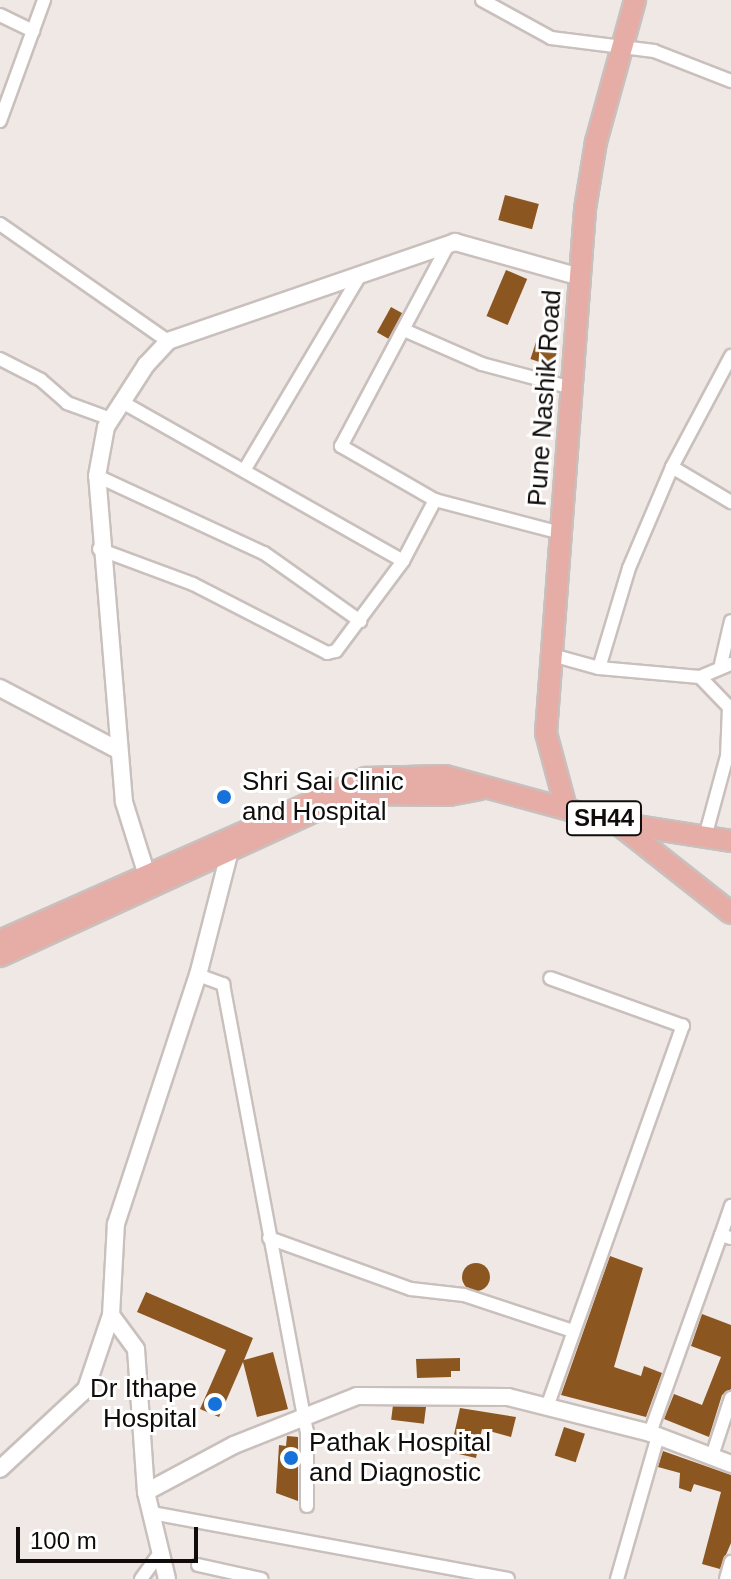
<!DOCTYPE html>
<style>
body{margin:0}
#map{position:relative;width:731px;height:1579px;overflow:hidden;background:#f0e8e4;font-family:Arial,sans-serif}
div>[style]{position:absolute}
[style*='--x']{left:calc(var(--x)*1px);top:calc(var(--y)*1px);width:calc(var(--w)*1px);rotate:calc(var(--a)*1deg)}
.building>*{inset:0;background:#8b5620;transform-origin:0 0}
.round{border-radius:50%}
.roads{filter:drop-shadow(2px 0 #c9c0bd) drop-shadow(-2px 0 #c9c0bd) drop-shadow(0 2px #c9c0bd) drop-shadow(0 -2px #c9c0bd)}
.minor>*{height:12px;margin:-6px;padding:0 6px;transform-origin:6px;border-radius:6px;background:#fff}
.tertiary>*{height:16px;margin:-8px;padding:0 8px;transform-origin:8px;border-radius:8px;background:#fff}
.primary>*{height:20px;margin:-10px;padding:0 10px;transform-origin:10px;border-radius:10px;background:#e6aca6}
.dots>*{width:22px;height:22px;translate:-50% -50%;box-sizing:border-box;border:4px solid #fff;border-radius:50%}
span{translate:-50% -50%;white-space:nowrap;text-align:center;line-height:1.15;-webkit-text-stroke:6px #fff;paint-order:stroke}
.shield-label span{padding:2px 6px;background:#fff;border:2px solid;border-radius:6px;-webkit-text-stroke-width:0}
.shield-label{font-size:24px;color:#0f0c0b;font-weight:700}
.street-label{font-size:26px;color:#0f0c0b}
.poi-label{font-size:26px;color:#0f0c0b}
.left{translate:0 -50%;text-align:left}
.right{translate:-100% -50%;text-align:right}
.scale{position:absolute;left:16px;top:1527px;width:182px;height:36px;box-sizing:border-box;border:4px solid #0f0c0b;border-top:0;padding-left:10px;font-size:24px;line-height:28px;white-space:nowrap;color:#0f0c0b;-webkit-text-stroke:6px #fff;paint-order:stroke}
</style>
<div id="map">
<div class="building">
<div style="left:505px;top:195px;width:35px;height:26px;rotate:15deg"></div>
<div style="left:506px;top:270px;width:23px;height:50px;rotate:23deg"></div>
<div style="left:391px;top:307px;width:13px;height:29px;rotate:29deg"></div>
<div style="left:536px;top:342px;width:23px;height:18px;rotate:18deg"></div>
<div style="clip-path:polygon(610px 1256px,643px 1268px,614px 1367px,641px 1376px,644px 1366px,662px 1373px,646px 1417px,561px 1395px)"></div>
<div class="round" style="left:462px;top:1263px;width:28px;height:28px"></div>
<div style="clip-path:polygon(146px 1292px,253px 1338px,244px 1360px,273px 1352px,288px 1409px,257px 1417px,243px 1362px,219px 1417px,200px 1409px,226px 1350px,137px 1312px)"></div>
<div style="clip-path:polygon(702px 1314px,731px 1325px,731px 1389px,722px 1395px,709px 1437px,664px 1419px,674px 1394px,702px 1405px,721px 1357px,691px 1346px)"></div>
<div style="clip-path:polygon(460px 1358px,460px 1371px,451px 1371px,451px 1377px,417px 1378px,416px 1359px)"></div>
<div style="left:426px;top:1407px;width:17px;height:33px;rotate:97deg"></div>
<div style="clip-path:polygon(460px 1408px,516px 1417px,511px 1437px,482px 1429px,476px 1458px,450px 1452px)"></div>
<div style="left:564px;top:1427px;width:22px;height:30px;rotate:18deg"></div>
<div style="clip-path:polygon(287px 1436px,298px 1437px,298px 1501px,276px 1493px,279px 1445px,286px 1446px)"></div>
<div style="clip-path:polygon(663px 1451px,731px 1475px,731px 1543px,720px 1569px,702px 1564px,721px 1492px,694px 1484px,691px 1492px,679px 1488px,680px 1473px,658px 1467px)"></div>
</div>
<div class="roads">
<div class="minor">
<div style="--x:482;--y:0;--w:79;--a:28.8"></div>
<div style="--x:551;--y:38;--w:104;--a:7.2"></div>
<div style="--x:654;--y:51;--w:83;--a:21.3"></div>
<div style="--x:0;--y:15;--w:37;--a:26"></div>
<div style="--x:0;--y:121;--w:129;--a:-70"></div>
<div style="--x:0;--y:224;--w:205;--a:34.9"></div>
<div style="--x:448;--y:245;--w:228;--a:118"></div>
<div style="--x:341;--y:446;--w:108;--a:29.9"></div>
<div style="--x:435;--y:500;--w:130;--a:14.7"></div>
<div style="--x:404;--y:330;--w:85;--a:23.6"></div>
<div style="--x:482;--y:364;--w:93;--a:14.9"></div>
<div style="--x:0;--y:359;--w:46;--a:27.1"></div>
<div style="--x:41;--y:380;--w:35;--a:41"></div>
<div style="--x:67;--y:403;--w:47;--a:20"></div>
<div style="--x:122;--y:402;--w:323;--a:29.5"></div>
<div style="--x:672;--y:467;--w:126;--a:-62"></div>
<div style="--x:245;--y:469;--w:223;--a:-59.3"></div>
<div style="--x:97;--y:476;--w:184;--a:24.8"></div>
<div style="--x:264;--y:553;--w:118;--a:35.3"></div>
<div style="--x:99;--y:549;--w:100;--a:20.4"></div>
<div style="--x:193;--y:584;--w:151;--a:27.2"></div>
<div style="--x:327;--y:653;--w:9;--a:-13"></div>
<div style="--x:336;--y:651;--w:112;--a:-53.3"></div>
<div style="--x:403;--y:561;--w:69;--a:-62.3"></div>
<div style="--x:552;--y:655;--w:49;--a:15.5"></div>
<div style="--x:599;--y:668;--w:104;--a:-73.3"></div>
<div style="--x:629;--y:568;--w:110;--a:-66.9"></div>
<div style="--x:672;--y:467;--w:69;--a:30.7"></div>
<div style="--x:721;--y:664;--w:44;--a:-76.9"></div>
<div style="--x:599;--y:668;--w:101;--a:5.1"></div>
<div style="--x:700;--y:677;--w:34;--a:-23"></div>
<div style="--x:700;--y:677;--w:42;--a:46"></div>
<div style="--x:729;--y:707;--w:49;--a:92.3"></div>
<div style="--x:727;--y:756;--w:84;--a:105.2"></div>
<div style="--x:198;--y:975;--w:27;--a:20"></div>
<div style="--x:223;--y:984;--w:455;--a:79.4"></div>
<div style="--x:307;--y:1431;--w:75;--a:90"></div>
<div style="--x:721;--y:1235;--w:31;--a:-71"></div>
<div style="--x:269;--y:1238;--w:151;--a:19.8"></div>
<div style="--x:411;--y:1289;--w:53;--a:6.5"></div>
<div style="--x:464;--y:1295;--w:115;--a:18.3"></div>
<div style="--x:547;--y:1407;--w:405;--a:-70.4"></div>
<div style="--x:683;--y:1026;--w:141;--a:-160.2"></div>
<div style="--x:650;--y:1433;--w:210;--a:-70.3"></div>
<div style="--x:721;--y:1235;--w:10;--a:17"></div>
<div style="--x:712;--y:1456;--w:61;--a:-71.9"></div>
<div style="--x:152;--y:1513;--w:362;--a:10.5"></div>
<div style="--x:198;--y:1565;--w:65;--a:12.5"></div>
<div style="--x:141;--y:1579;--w:32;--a:-54"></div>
<div style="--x:617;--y:1579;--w:149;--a:-74"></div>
<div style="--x:726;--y:1579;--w:18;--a:-74"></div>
</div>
<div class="tertiary">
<div style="--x:0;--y:688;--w:133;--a:27.7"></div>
<div style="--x:150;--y:885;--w:87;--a:-107.4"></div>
<div style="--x:124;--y:802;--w:327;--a:-94.7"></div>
<div style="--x:97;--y:476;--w:50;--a:-79.6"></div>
<div style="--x:106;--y:427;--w:74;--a:-57.2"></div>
<div style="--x:146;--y:365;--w:33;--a:-47"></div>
<div style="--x:168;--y:341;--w:304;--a:-19"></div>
<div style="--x:455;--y:242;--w:130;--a:15.6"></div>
<div style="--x:0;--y:1469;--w:117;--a:-42.9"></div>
<div style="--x:86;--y:1389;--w:78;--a:-71.3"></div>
<div style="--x:146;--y:1492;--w:100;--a:-28.1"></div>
<div style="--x:234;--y:1445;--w:132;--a:-21.7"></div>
<div style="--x:357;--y:1396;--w:151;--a:0.4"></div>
<div style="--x:508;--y:1397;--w:146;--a:14.2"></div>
<div style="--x:650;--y:1433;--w:87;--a:20.9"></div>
<div style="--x:167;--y:1579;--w:89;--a:-103.6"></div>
<div style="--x:146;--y:1492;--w:143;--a:-94"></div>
<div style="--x:136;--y:1349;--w:42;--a:-126.3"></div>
<div style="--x:111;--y:1315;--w:91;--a:-86.9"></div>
<div style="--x:116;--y:1224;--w:262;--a:-71.8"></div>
<div style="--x:198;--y:975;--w:125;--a:-75.6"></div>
<div style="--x:229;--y:854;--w:13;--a:-113"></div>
</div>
<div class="primary">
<div style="--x:565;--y:804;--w:73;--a:-105"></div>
<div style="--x:546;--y:733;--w:525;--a:-85.74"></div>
<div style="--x:585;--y:209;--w:68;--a:-80.7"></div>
<div style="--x:596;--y:142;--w:147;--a:-74.6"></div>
<div style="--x:617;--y:823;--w:145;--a:38.3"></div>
<div style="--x:0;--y:941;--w:401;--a:-24"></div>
<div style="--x:366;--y:778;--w:79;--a:-1.5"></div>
<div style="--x:445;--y:776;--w:178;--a:15.3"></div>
<div style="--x:617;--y:823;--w:115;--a:9"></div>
<div style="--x:0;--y:956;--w:388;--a:-24.7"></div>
<div style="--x:353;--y:794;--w:96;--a:0.6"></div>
<div style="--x:449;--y:795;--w:31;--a:-11"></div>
</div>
</div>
<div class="dots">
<div style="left:224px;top:797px;background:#1771da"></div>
<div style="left:215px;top:1404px;background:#1771da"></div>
<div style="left:291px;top:1458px;background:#1771da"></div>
</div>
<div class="shield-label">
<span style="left:604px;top:818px">SH44</span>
</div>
<div class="street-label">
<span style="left:545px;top:398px;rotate:-86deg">Pune Nashik Road</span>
</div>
<div class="poi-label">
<span class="left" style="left:242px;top:797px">Shri Sai Clinic<br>and Hospital</span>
<span class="right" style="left:197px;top:1404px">Dr Ithape<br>Hospital</span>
<span class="left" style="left:309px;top:1458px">Pathak Hospital<br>and Diagnostic</span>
</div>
<div class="scale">100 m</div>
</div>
